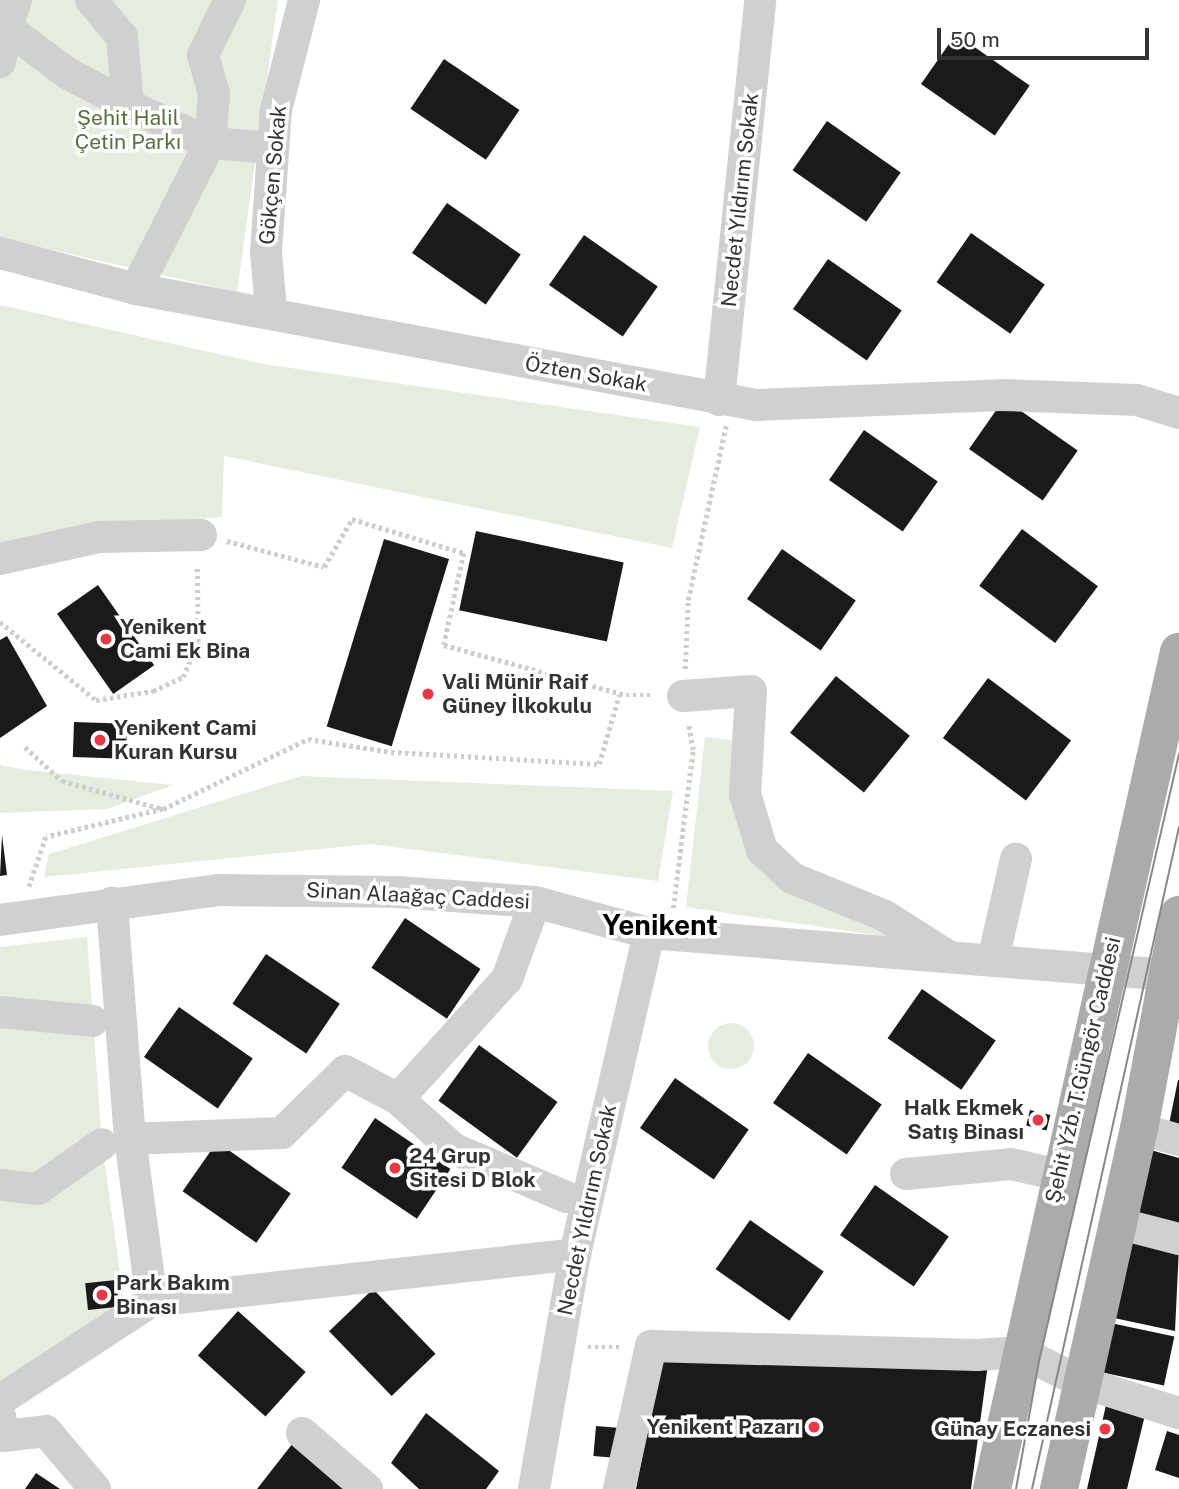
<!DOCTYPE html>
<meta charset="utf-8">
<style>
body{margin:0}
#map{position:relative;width:1179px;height:1489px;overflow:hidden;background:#fff;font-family:"Public Sans",sans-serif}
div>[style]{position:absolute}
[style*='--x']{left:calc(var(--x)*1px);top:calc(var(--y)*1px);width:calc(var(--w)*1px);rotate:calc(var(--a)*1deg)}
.green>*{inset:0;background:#e6ecdf}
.round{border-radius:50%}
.building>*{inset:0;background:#1a1a1a;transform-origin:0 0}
.path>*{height:4.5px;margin-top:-2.25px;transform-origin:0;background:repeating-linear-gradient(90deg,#cdcdcd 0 3.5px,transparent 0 7px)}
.minor>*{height:32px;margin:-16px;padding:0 16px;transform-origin:16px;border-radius:16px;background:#d0d0d0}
.major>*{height:38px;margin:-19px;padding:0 19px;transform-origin:19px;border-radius:19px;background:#ababab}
.tram>*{height:2px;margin:-1px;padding:0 1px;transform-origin:1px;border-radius:1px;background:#888}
.dots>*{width:19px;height:19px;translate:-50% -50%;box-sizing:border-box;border:4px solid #fff;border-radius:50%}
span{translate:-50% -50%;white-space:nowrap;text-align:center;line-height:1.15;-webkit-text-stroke:7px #fff;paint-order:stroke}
.park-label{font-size:21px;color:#56703f}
.street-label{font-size:21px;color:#333}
.poi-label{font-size:21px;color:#333;font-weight:700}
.left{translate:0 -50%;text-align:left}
.right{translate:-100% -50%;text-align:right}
.district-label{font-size:28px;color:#000;font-weight:700}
.scale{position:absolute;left:937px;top:28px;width:212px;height:32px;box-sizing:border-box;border:4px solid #333;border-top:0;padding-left:9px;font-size:21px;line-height:24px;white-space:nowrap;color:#333;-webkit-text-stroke:5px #fff;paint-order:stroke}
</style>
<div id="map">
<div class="green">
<div style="clip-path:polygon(0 0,278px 0,237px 292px,0 238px)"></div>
<div style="clip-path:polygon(0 305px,263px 364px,700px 427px,672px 548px,224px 456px,222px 517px,76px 532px,0 554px)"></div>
<div style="clip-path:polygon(705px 737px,739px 741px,745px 848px,910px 940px,686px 907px)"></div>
<div style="clip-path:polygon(0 765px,26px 770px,173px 785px,107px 809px,0 813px)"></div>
<div style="clip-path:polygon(301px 776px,673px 791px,658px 881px,371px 844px,44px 877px,49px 854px)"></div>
<div style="clip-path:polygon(87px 937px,102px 1144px,125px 1309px,0 1382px,0 947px)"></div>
<div class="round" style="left:708px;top:1023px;width:46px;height:46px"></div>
</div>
<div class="building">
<div style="left:956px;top:34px;width:90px;height:61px;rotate:35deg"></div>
<div style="left:444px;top:59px;width:91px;height:60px;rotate:34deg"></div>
<div style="left:827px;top:121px;width:90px;height:60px;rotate:35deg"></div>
<div style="left:447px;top:203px;width:90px;height:61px;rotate:35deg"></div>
<div style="left:971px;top:233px;width:90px;height:60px;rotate:35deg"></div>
<div style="left:584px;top:235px;width:90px;height:61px;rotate:35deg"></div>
<div style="left:828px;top:259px;width:90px;height:61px;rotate:35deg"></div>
<div style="left:1004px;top:399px;width:90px;height:61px;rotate:35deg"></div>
<div style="left:864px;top:430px;width:90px;height:61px;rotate:35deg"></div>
<div style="left:1022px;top:529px;width:95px;height:71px;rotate:37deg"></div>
<div style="left:476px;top:531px;width:151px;height:81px;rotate:12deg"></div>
<div style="left:384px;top:539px;width:68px;height:196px;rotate:17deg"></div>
<div style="left:782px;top:549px;width:90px;height:61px;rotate:35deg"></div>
<div style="left:98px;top:585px;width:98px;height:50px;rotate:55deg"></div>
<div style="clip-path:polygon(7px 636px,47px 706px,0 738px,0 640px)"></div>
<div style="left:836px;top:676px;width:95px;height:73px;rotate:39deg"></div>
<div style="left:988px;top:678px;width:104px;height:75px;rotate:37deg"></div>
<div style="left:74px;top:722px;width:53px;height:35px;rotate:2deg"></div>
<div style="clip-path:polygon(2px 835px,7px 875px,0 876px)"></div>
<div style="left:405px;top:918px;width:91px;height:60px;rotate:34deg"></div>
<div style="left:266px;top:954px;width:89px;height:60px;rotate:34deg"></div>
<div style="left:922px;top:989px;width:90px;height:60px;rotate:35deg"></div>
<div style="left:179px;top:1007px;width:90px;height:61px;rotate:35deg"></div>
<div style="left:479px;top:1045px;width:97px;height:69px;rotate:36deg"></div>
<div style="left:808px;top:1053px;width:90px;height:61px;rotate:35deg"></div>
<div style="left:675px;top:1078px;width:90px;height:61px;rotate:35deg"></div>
<div style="clip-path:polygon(1178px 1080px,1179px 1080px,1179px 1126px,1169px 1124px)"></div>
<div style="left:1030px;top:1110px;width:21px;height:16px;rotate:14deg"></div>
<div style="left:375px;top:1118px;width:91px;height:60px;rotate:34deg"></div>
<div style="left:217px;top:1142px;width:90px;height:60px;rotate:35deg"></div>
<div style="clip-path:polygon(1147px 1149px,1179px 1158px,1179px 1231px,1129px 1219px)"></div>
<div style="left:875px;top:1185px;width:90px;height:61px;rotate:35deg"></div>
<div style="left:750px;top:1220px;width:90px;height:60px;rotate:35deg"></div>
<div style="clip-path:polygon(1118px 1233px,1179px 1247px,1175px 1331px,1100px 1315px)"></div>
<div style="left:116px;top:1280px;width:27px;height:31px;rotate:84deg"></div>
<div style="left:373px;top:1289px;width:90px;height:61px;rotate:46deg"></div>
<div style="left:238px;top:1311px;width:91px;height:60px;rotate:42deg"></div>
<div style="left:1101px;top:1321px;width:75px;height:50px;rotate:12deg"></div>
<div style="clip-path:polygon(663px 1352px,988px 1364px,971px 1489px,636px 1489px)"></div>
<div style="clip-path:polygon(1106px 1405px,1145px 1415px,1127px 1489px,1087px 1489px)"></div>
<div style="clip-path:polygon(426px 1413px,499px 1471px,486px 1489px,419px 1489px,391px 1463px)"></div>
<div style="left:596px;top:1426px;width:24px;height:30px;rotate:5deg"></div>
<div style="clip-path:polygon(1167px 1431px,1179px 1435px,1179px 1478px,1155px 1470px)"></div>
<div style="clip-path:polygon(293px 1443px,348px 1489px,257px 1489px)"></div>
<div style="clip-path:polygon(36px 1473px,60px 1489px,25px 1489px)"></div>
</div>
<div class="path">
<div style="--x:227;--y:541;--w:100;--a:15"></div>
<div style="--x:324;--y:567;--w:56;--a:-59.7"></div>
<div style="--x:352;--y:519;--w:117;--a:16.9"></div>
<div style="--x:464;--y:553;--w:94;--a:102.3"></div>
<div style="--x:444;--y:645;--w:188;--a:15.4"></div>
<div style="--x:0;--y:622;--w:124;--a:39.1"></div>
<div style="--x:96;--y:700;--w:58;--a:-9"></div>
<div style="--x:153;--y:691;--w:33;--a:-25"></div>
<div style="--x:183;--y:677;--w:38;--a:-67"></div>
<div style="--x:198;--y:642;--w:77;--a:-90.7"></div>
<div style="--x:685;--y:669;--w:69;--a:-87.5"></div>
<div style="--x:688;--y:600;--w:178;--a:-77.7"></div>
<div style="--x:25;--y:747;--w:50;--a:42.6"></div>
<div style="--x:62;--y:781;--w:105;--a:15.5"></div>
<div style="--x:163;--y:809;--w:120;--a:166.5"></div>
<div style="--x:46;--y:837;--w:53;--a:108.8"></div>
<div style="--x:163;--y:809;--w:161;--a:-25.8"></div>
<div style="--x:308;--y:739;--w:84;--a:8.9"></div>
<div style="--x:391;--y:752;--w:208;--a:3.3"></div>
<div style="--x:599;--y:764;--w:72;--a:-73.8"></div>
<div style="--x:619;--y:695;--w:35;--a:0"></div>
<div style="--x:673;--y:908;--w:159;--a:-82.8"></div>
<div style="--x:693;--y:750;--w:27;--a:-100"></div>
<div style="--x:588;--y:1347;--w:33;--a:0"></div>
</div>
<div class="minor">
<div style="--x:16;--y:0;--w:29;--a:108"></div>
<div style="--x:7;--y:28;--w:75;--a:36.9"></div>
<div style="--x:67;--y:73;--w:69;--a:27.7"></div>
<div style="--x:91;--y:0;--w:48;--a:50"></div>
<div style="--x:122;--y:37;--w:68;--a:85"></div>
<div style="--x:128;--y:105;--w:90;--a:24.9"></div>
<div style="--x:210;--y:143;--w:63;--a:4.5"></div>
<div style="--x:0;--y:62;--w:35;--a:-78"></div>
<div style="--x:0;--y:253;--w:141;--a:14.8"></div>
<div style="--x:136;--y:289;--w:631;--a:10.6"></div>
<div style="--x:756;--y:405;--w:246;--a:-2.3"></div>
<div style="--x:1002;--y:395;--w:135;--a:2.1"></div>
<div style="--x:1137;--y:400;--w:44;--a:17.2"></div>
<div style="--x:136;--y:289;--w:164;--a:-63.1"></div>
<div style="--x:210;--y:143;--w:49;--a:-85.3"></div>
<div style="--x:214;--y:94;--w:41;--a:-105.8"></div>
<div style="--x:203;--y:55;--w:61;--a:-63.9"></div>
<div style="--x:271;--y:310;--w:58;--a:-94.9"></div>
<div style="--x:266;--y:252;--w:142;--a:-86"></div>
<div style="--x:276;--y:110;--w:114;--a:-75.7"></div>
<div style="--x:719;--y:400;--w:402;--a:-84.1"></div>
<div style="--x:0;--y:559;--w:101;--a:-12.5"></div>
<div style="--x:99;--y:537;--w:102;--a:-1.1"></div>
<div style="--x:683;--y:696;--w:68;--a:-4.2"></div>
<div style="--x:751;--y:691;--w:103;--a:93.3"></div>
<div style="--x:745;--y:794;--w:59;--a:73.1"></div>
<div style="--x:762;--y:850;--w:41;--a:43"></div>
<div style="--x:792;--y:878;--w:100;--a:22.2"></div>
<div style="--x:885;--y:916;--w:71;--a:32.3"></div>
<div style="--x:0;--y:920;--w:220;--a:-7.8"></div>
<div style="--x:218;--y:890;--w:179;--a:0.6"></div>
<div style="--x:397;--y:892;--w:138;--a:4.1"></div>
<div style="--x:535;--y:902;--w:118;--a:15.2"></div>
<div style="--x:649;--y:933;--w:521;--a:4.63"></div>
<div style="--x:993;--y:960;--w:104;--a:-77.2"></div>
<div style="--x:0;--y:1012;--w:93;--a:5.5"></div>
<div style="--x:398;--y:1099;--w:75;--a:41.8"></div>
<div style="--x:454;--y:1149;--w:122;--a:23.2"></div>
<div style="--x:1139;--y:1129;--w:41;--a:15.4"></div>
<div style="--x:130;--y:1139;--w:152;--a:-2.3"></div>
<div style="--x:282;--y:1133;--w:88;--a:-44.5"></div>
<div style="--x:345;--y:1071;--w:60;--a:27.8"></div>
<div style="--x:398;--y:1099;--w:162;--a:-47.8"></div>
<div style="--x:507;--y:979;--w:82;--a:-70"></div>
<div style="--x:906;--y:1174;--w:105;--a:-5.4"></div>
<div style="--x:1011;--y:1164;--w:49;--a:12.9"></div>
<div style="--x:0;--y:1185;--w:38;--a:6"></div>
<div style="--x:38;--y:1189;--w:78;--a:-35.1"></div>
<div style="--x:1117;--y:1223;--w:64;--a:14.5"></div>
<div style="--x:152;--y:1301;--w:426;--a:-6.3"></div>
<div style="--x:0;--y:1400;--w:181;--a:-33.1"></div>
<div style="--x:152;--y:1301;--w:163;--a:-97.7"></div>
<div style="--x:130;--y:1139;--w:237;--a:-94.4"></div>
<div style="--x:0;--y:1416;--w:20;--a:79"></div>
<div style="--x:4;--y:1436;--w:42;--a:-6.8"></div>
<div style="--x:46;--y:1431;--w:76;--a:49.8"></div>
<div style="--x:302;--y:1433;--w:86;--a:40.7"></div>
<div style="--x:534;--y:1489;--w:239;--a:-80.1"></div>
<div style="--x:575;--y:1254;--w:329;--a:-77"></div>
<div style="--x:619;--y:1489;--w:147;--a:-77.4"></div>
<div style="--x:651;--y:1346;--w:326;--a:1.6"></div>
<div style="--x:977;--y:1355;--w:44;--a:-3.9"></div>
<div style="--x:1021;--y:1352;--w:67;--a:26.6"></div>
<div style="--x:1081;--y:1382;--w:103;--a:17.6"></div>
</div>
<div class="major">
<div style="--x:992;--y:1489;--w:858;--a:-77.41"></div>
<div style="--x:1059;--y:1489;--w:369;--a:-77.5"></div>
<div style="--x:1139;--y:1129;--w:218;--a:-79.4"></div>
</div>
<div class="tram">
<div style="--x:1016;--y:1489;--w:130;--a:-79.8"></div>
<div style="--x:1039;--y:1361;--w:623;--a:-77.01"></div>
<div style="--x:1032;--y:1489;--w:678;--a:-77.48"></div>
</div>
<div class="dots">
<div style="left:106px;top:639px;background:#e63946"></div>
<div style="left:428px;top:694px;background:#e63946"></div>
<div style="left:100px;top:740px;background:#e63946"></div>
<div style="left:1038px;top:1120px;background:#e63946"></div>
<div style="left:395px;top:1168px;background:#e63946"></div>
<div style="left:102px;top:1295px;background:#e63946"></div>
<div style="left:814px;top:1427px;background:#e63946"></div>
<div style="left:1105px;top:1429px;background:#e63946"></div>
</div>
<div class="park-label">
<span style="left:128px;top:130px">Şehit Halil<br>Çetin Parkı</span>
</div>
<div class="street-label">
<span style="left:273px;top:175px;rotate:-85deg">Gökçen Sokak</span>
<span style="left:740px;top:200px;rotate:-84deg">Necdet Yıldırım Sokak</span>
<span style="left:586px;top:374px;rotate:10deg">Özten Sokak</span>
<span style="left:418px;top:896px;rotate:3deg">Sinan Alaağaç Caddesi</span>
<span style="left:1083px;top:1070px;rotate:-77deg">Şehit Yzb. T.Güngör Caddesi</span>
<span style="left:587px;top:1210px;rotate:-78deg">Necdet Yıldırım Sokak</span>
</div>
<div class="poi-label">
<span class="left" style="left:120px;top:639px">Yenikent<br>Cami Ek Bina</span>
<span class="left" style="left:442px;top:694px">Vali Münir Raif<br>Güney İlkokulu</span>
<span class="left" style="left:114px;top:740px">Yenikent Cami<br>Kuran Kursu</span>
<span class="right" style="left:1024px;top:1120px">Halk Ekmek<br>Satış Binası</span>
<span class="left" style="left:409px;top:1168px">24 Grup<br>Sitesi D Blok</span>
<span class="left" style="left:116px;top:1295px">Park Bakım<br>Binası</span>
<span class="right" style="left:800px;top:1427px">Yenikent Pazarı</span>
<span class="right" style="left:1091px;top:1429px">Günay Eczanesi</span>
</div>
<div class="district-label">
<span style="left:660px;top:925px">Yenikent</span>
</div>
<div class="scale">50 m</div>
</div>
